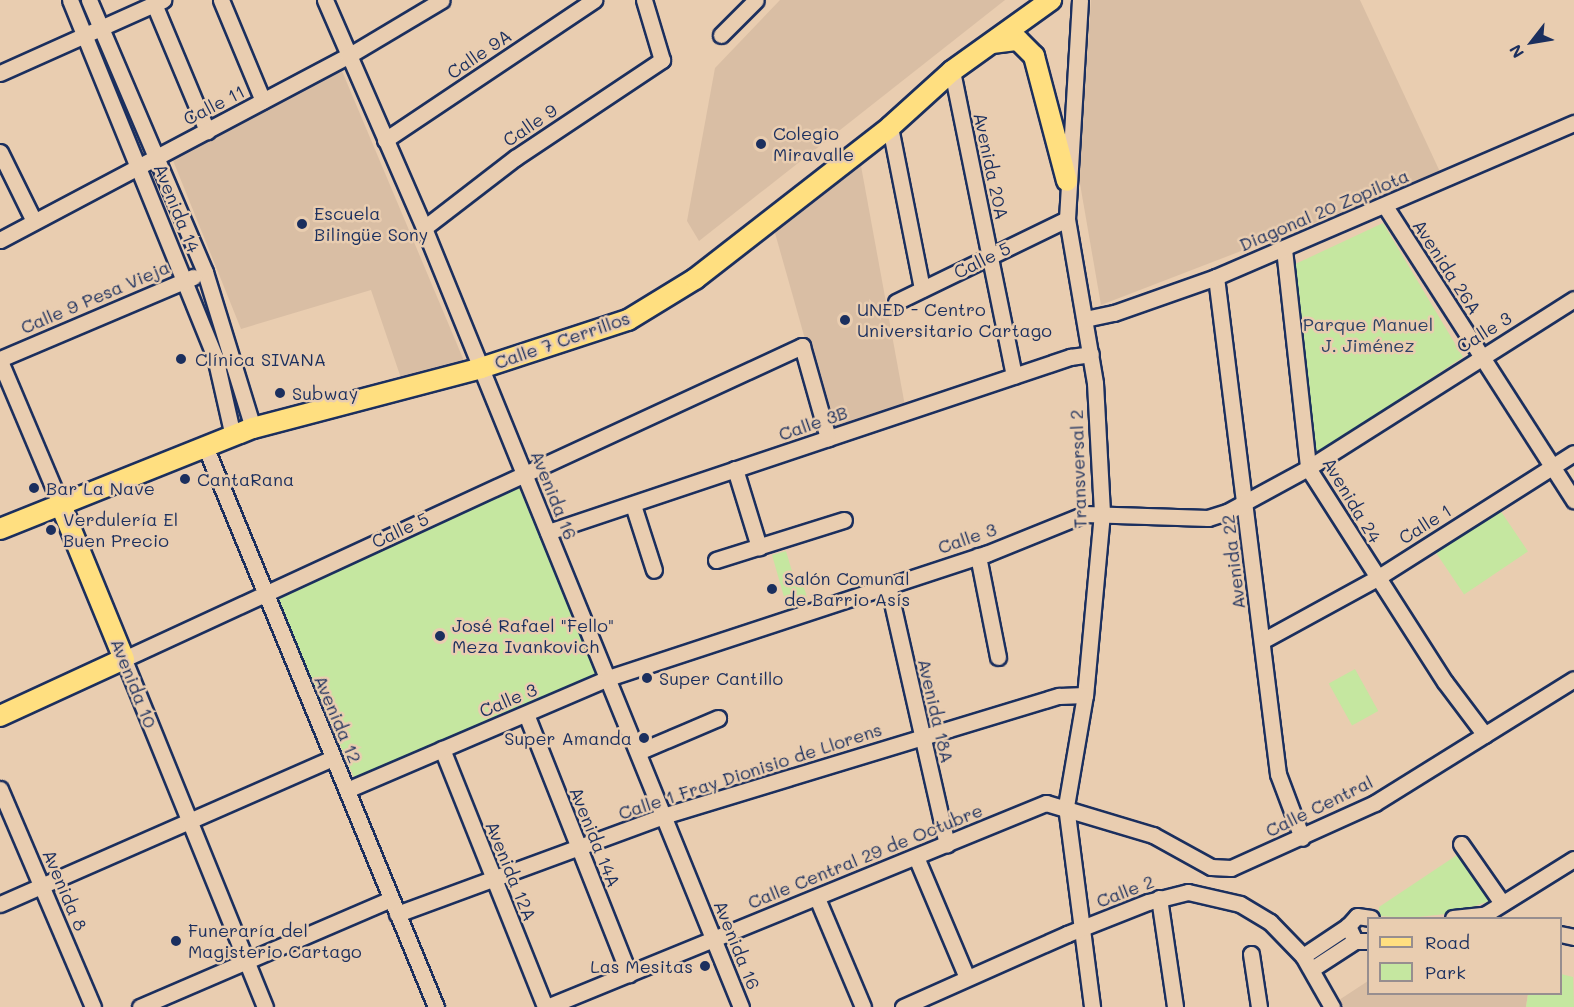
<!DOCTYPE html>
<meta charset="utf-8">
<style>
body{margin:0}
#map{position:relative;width:1574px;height:1007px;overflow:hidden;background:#e9cdb0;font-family:Mali,sans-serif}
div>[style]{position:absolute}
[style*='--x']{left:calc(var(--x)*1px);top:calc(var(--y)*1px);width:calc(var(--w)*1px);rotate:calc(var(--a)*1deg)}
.built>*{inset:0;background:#d9bea4}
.green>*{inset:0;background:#c5e7a0;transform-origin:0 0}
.roads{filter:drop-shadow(2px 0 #1b2f5e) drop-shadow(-2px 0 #1b2f5e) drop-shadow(0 2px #1b2f5e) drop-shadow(0 -2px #1b2f5e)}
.minor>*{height:15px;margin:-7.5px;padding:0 7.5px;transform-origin:7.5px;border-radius:7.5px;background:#e9cdb0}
.major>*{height:20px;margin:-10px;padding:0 10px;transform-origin:10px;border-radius:10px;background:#ffdf80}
.dots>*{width:16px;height:16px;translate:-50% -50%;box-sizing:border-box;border:3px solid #e9cdb0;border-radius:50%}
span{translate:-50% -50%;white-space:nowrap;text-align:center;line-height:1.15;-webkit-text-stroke:5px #e9cdb0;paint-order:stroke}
.street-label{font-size:18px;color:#1b2f5e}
.poi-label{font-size:18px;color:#1b2f5e}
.left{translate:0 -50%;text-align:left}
.right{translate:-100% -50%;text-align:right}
.park-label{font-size:18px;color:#2c4165}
.legend{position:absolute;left:1367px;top:917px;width:195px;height:78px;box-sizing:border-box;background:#e9cdb0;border:2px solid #978e8f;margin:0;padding:8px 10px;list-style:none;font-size:18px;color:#1b2f5e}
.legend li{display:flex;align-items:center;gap:12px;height:30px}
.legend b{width:30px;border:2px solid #978e8f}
.north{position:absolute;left:1502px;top:12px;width:60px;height:60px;-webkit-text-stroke:4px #e9cdb0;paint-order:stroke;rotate:239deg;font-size:16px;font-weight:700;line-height:24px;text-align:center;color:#1b2f5e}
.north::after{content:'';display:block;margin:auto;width:21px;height:27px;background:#1b2f5e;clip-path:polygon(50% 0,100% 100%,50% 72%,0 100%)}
</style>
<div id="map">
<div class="built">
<div style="clip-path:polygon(780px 0,1005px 0,699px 241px,687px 221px,715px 68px)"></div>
<div style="clip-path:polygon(1091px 0,1360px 0,1441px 174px,1101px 305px,1079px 178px)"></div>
<div style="clip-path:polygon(342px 71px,467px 368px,403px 384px,371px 290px,241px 329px,172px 158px)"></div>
<div style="clip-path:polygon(861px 166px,905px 406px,831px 431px,775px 233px)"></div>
<div style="clip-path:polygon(1368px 981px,1368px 994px,1528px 994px,1526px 1007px,1342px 1007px,1339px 1000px)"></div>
</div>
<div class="green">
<div style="clip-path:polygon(1383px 223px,1463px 357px,1310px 458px,1291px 266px)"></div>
<div style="left:519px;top:488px;width:206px;height:265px;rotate:67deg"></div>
<div style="left:1500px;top:510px;width:50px;height:77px;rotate:56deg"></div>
<div style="clip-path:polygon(786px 551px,794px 578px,801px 577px,811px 611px,790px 618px,772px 555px)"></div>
<div style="left:1355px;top:669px;width:48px;height:30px;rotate:61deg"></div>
<div style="clip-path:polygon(1463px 851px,1495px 899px,1455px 913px,1409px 918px,1379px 916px,1379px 907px)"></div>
<div style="clip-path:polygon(1561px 974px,1573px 977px,1574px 1007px,1526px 1007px,1528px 994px,1560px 994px)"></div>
</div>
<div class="roads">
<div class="minor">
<div style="--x:70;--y:0;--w:385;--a:67.9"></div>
<div style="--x:215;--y:357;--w:81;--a:77.2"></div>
<div style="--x:89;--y:0;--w:296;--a:66.9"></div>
<div style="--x:205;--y:272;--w:163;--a:72.9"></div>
<div style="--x:221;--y:0;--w:109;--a:67.4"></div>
<div style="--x:325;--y:0;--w:249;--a:66.5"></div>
<div style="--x:424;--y:228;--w:841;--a:67.86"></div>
<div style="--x:1080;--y:0;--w:219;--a:93.4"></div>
<div style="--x:1067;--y:219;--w:166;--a:80.3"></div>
<div style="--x:1095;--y:383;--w:130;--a:86.9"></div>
<div style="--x:1102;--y:513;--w:183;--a:95.3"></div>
<div style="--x:1085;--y:695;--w:113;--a:99.7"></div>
<div style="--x:1066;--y:806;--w:203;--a:82.6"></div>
<div style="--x:154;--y:4;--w:138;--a:67.3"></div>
<div style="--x:721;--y:35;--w:49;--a:-45"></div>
<div style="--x:952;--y:71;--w:311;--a:78.5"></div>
<div style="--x:0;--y:73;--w:179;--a:-24.1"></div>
<div style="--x:890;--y:127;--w:165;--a:78.8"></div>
<div style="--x:385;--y:140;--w:252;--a:-33.8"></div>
<div style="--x:0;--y:152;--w:77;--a:63.8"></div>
<div style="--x:1385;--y:206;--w:350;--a:57.3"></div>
<div style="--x:424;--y:228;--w:115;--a:-37.6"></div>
<div style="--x:515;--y:158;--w:177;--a:-33.7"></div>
<div style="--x:662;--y:60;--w:63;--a:-106.7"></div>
<div style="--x:0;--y:240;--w:394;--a:-27.9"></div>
<div style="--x:348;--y:56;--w:109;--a:-30.8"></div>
<div style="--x:1284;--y:249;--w:220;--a:83.7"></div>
<div style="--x:1308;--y:468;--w:254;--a:57.4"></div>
<div style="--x:1445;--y:682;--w:66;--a:53"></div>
<div style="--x:1216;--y:277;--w:501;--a:82.89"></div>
<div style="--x:1278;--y:774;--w:68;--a:69.4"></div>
<div style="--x:896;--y:302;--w:190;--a:-25.9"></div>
<div style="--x:1085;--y:319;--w:30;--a:-12"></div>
<div style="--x:1114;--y:313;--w:108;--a:-19.4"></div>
<div style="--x:1216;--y:277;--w:390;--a:-23.3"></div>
<div style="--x:0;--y:359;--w:210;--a:-23"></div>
<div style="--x:0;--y:361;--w:154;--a:67.1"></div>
<div style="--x:205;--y:446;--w:607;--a:67.62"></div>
<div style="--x:735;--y:469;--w:82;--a:72.9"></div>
<div style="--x:633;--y:505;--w:68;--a:72.1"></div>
<div style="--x:548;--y:532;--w:551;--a:-18.53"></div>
<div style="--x:1070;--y:357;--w:21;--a:-8"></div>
<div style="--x:978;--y:556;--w:103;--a:78.8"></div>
<div style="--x:716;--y:560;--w:134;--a:-17.4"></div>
<div style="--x:888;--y:585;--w:266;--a:77.2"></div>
<div style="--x:1262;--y:641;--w:131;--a:-28.7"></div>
<div style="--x:1377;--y:578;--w:233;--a:-32.4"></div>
<div style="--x:526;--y:714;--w:280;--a:68.4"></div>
<div style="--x:442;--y:749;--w:278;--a:68.2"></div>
<div style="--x:638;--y:752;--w:87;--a:-23"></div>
<div style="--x:0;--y:789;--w:237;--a:66.9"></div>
<div style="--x:347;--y:790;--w:284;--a:-23.2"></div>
<div style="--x:608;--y:678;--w:398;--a:-18.2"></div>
<div style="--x:986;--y:554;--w:107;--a:-22"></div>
<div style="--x:1085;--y:514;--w:123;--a:1.9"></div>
<div style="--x:1208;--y:518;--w:20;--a:-18"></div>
<div style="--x:1227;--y:512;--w:92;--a:-28.5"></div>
<div style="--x:1308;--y:468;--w:315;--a:-32.4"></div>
<div style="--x:1461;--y:844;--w:72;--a:55.2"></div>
<div style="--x:916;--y:857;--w:131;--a:67.1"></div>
<div style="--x:817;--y:898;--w:118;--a:67.1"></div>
<div style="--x:1159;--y:898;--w:110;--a:81.6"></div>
<div style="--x:0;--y:904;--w:363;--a:-23.7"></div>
<div style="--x:397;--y:914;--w:283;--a:-20.2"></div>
<div style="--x:663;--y:816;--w:414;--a:-16.9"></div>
<div style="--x:1059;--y:696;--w:26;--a:-2"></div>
<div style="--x:1453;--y:918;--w:31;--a:-6"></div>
<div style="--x:1484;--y:915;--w:106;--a:-31.9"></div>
<div style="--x:1560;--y:934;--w:14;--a:12"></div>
<div style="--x:1368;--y:941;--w:13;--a:180"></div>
<div style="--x:1355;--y:941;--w:17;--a:-115"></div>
<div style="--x:1348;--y:926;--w:13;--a:-48"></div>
<div style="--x:1357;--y:916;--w:14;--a:8"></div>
<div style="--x:1251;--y:954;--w:54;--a:81.4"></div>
<div style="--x:1303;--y:956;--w:54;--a:-33.7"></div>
<div style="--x:1312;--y:969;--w:51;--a:-33.1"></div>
<div style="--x:140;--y:1007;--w:273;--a:-23.3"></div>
<div style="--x:265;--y:1007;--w:375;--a:-112.1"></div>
<div style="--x:124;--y:659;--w:747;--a:-24.78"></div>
<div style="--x:802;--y:346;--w:96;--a:74.2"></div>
<div style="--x:547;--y:1007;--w:539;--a:-22.24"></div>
<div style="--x:1046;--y:803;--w:112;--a:16.7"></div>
<div style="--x:1153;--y:835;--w:66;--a:28.9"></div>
<div style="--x:1211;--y:867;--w:20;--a:3"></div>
<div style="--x:1231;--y:868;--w:158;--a:-24.3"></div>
<div style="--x:1375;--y:803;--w:234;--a:-31.9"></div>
<div style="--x:903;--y:1007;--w:180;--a:-24"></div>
<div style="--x:1067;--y:934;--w:87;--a:-21.6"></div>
<div style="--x:1148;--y:902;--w:41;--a:-14"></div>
<div style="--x:1188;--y:892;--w:53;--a:13"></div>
<div style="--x:1240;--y:904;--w:35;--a:31"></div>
<div style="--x:1270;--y:922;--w:47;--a:45.9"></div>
<div style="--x:1303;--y:956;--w:59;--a:60.4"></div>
</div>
<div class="major">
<div style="--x:992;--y:43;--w:26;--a:-7"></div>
<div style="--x:1018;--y:40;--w:23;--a:45"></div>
<div style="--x:1034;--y:56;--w:129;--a:75.2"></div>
<div style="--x:0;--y:529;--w:272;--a:-21.8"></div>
<div style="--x:253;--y:428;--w:236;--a:-14.7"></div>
<div style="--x:481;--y:368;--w:155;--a:-18.1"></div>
<div style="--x:628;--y:320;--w:79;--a:-31.5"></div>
<div style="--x:695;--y:279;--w:247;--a:-37.9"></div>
<div style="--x:890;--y:127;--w:84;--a:-42.1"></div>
<div style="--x:952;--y:71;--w:122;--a:-35.6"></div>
<div style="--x:0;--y:716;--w:136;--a:-24.7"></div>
<div style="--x:124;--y:659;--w:169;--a:-112.3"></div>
</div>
</div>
<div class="dots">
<div style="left:761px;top:144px;background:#1b2f5e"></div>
<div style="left:302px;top:224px;background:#1b2f5e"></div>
<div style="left:845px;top:320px;background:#1b2f5e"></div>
<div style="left:181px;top:359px;background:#1b2f5e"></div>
<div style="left:280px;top:393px;background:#1b2f5e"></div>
<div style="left:185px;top:479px;background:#1b2f5e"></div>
<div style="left:34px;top:488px;background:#1b2f5e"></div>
<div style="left:51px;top:530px;background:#1b2f5e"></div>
<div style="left:772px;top:589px;background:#1b2f5e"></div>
<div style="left:440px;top:636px;background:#1b2f5e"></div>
<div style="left:647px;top:678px;background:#1b2f5e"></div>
<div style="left:644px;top:738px;background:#1b2f5e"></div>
<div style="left:176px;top:941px;background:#1b2f5e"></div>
<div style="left:705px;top:966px;background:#1b2f5e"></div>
</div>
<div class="street-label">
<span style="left:479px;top:54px;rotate:-34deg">Calle 9A</span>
<span style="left:214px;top:105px;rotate:-27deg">Calle 11</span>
<span style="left:530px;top:125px;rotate:-34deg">Calle 9</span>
<span style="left:991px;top:166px;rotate:78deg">Avenida 20A</span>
<span style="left:177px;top:208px;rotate:68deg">Avenida 14</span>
<span style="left:1324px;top:210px;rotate:-23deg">Diagonal 20 Zopilota</span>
<span style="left:982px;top:260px;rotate:-26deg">Calle 5</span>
<span style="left:1447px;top:267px;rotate:57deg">Avenida 26A</span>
<span style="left:95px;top:297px;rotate:-23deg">Calle 9 Pesa Vieja</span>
<span style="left:1484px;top:332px;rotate:-32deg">Calle 3</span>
<span style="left:562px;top:340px;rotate:-19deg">Calle 7 Cerrillos</span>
<span style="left:813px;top:423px;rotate:-19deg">Calle 3B</span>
<span style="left:1078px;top:469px;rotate:-92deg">Transversal 2</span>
<span style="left:554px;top:495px;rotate:68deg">Avenida 16</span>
<span style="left:1352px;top:500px;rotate:59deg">Avenida 24</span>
<span style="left:1425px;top:524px;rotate:-32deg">Calle 1</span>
<span style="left:400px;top:530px;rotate:-25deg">Calle 5</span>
<span style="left:967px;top:538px;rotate:-19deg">Calle 3</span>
<span style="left:1233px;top:562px;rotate:-97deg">Avenida 22</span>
<span style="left:134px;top:683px;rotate:68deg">Avenida 10</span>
<span style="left:508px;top:700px;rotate:-23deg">Calle 3</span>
<span style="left:936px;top:711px;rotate:77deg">Avenida 18A</span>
<span style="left:338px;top:719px;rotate:67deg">Avenida 12</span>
<span style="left:750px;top:771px;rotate:-18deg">Calle 1 Fray Dionisio de Llorens</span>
<span style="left:1319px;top:806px;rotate:-26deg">Calle Central</span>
<span style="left:595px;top:837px;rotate:68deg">Avenida 14A</span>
<span style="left:865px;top:856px;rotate:-22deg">Calle Central 29 de Octubre</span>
<span style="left:511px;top:871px;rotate:68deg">Avenida 12A</span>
<span style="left:65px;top:890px;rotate:67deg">Avenida 8</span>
<span style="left:1125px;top:891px;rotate:-21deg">Calle 2</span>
<span style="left:737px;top:945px;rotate:68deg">Avenida 16</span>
</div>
<div class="poi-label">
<span class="left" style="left:773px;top:144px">Colegio<br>Miravalle</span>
<span class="left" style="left:314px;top:224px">Escuela<br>Bilingüe Sony</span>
<span class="left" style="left:857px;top:320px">UNED - Centro<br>Universitario Cartago</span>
<span class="left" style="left:195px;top:359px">Clínica SIVANA</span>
<span class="left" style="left:292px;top:393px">Subway</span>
<span class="left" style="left:197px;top:479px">CantaRana</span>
<span class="left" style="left:46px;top:488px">Bar La Nave</span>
<span class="left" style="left:63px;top:530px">Verdulería El<br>Buen Precio</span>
<span class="left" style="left:784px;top:589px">Salón Comunal<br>de Barrio Asís</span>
<span class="left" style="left:452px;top:636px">José Rafael "Fello"<br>Meza Ivankovich</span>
<span class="left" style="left:659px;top:678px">Super Cantillo</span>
<span class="right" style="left:632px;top:738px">Super Amanda</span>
<span class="left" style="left:188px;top:941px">Funeraría del<br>Magisterio Cartago</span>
<span class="right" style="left:693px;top:966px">Las Mesitas</span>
</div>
<div class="park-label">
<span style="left:1368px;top:335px">Parque Manuel<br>J. Jiménez</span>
</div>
<ul class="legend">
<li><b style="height:8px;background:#ffdf80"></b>Road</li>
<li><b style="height:16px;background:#c5e7a0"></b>Park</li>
</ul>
<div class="north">N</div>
</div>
